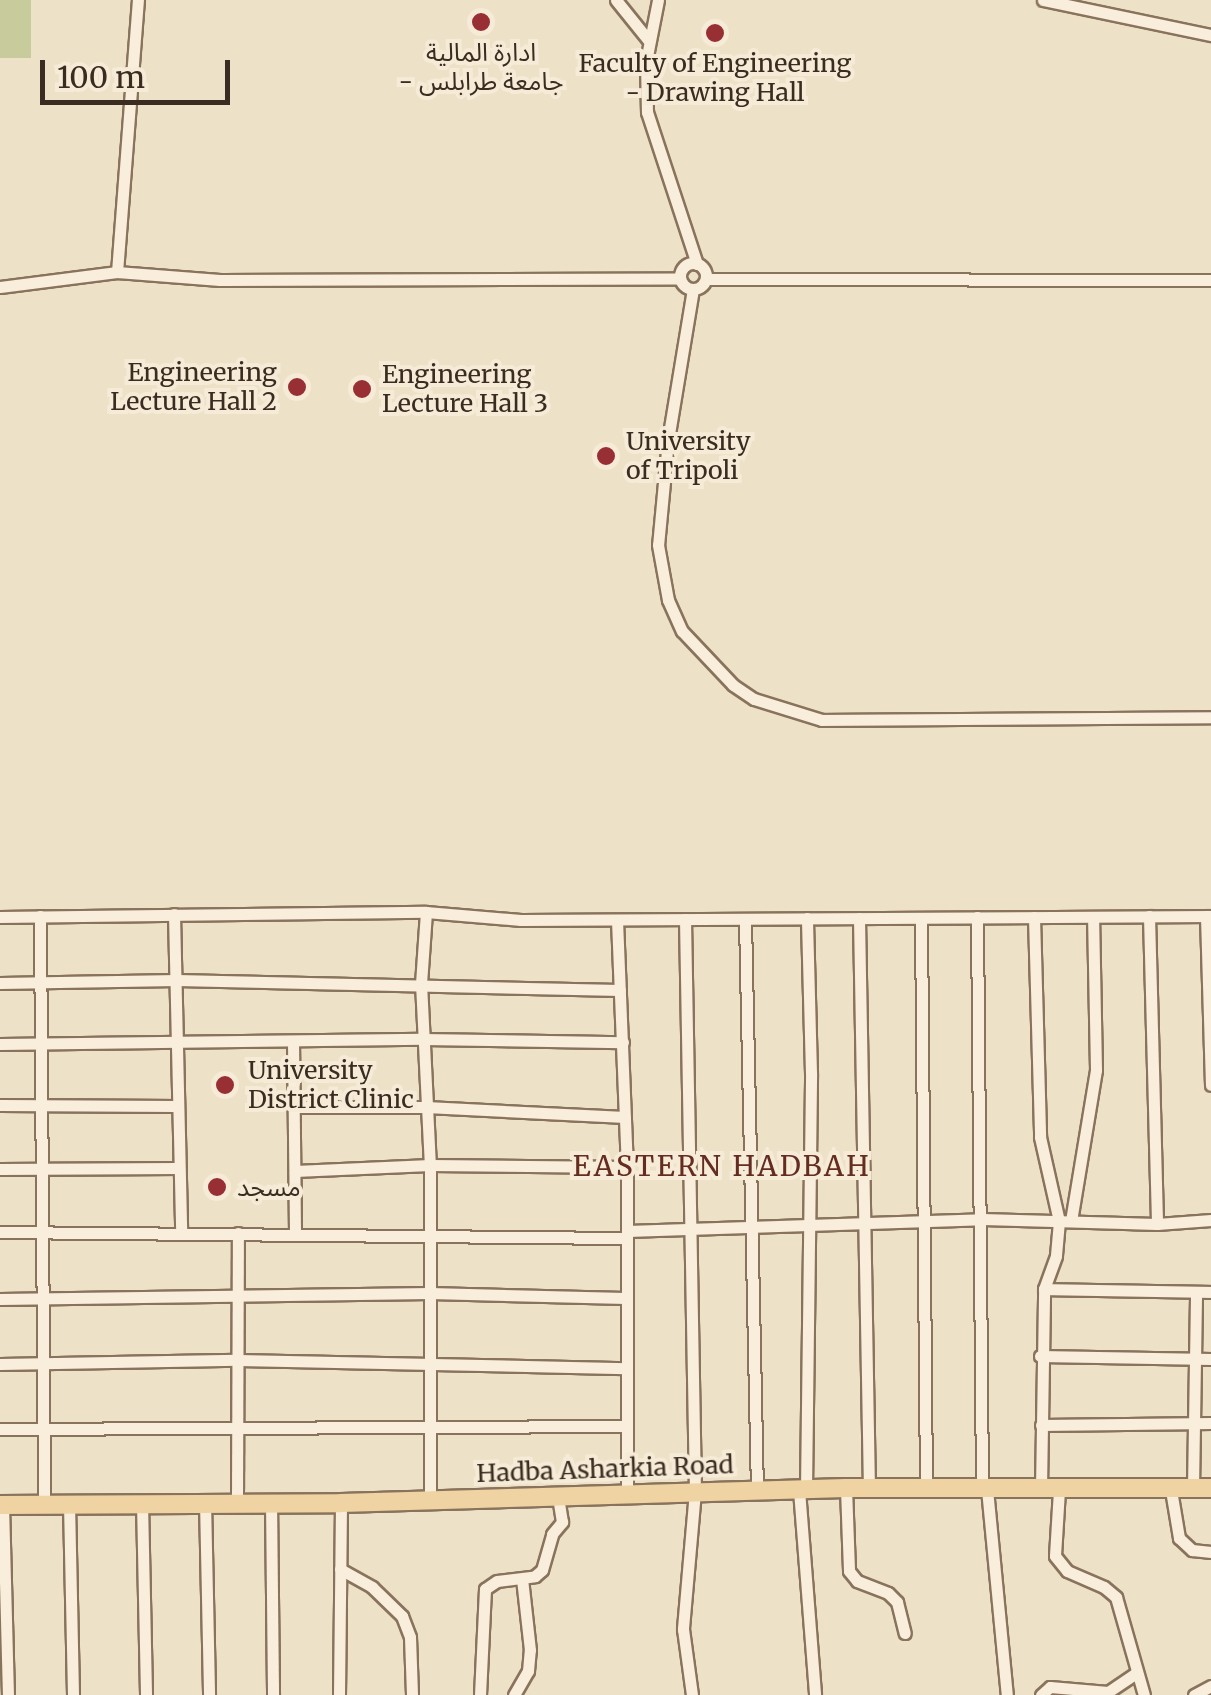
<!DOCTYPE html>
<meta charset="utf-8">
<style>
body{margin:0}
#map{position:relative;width:1211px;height:1695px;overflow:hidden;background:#ede1c8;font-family:Merriweather,"Noto Sans Arabic",serif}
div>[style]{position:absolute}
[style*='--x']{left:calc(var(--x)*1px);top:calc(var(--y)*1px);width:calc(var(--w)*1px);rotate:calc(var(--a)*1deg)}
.green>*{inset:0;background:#c8cc9c;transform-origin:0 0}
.roads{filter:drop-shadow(2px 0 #89735d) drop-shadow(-2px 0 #89735d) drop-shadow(0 2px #89735d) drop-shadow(0 -2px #89735d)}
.minor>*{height:11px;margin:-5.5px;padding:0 5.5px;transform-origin:5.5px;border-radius:5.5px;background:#f8eedb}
.minor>.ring{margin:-5.5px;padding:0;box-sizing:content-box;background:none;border:11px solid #f8eedb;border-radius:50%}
.primary>*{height:18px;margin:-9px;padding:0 9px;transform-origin:9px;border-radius:9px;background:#efd3a2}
.dots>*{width:28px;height:28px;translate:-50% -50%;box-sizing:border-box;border:5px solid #f5ebd7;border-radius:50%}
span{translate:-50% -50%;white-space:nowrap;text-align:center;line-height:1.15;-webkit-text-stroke:8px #f5ebd7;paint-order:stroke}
.poi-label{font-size:25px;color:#3a2c20}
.right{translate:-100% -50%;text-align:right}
.left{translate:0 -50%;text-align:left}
.street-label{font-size:25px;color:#3a2c20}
.neighbourhood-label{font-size:28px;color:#652c21;letter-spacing:2.5px}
.scale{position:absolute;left:40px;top:60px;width:190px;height:45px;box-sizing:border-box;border:5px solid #3a2c20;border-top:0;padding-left:12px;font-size:30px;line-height:35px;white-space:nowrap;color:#3a2c20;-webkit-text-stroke:8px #f5ebd7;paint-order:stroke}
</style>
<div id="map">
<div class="green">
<div style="left:0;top:0;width:31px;height:58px"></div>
</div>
<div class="roads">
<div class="minor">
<div style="--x:616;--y:0;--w:53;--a:51.2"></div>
<div style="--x:658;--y:0;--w:62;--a:101.1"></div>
<div style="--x:646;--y:61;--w:51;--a:88.9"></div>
<div style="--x:647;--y:112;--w:160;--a:71.8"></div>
<div style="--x:1043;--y:0;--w:172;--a:11.8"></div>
<div class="ring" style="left:680px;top:263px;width:15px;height:15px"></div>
<div style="--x:117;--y:272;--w:273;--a:-85.6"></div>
<div style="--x:706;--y:279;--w:505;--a:0.11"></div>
<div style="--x:0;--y:287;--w:118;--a:-7.3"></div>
<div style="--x:117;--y:272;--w:103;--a:4.4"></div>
<div style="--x:220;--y:280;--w:460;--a:-0.2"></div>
<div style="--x:693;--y:289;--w:153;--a:99.4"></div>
<div style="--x:668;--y:440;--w:105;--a:95.4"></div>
<div style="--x:658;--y:545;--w:56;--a:79.7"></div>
<div style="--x:668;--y:600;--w:34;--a:66"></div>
<div style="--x:682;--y:631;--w:74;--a:46.6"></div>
<div style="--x:733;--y:685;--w:25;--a:34"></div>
<div style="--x:754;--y:699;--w:71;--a:17.2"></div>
<div style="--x:822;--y:720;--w:389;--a:-0.4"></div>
<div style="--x:426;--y:912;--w:71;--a:94"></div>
<div style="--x:421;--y:983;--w:182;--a:87.2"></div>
<div style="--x:430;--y:1165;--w:334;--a:90"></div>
<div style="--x:174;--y:914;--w:318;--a:88.7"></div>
<div style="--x:40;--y:916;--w:588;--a:89.61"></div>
<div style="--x:1149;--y:916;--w:308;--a:88.5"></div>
<div style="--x:1206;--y:916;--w:169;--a:88.3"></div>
<div style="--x:0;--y:917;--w:426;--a:-0.7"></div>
<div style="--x:426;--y:912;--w:95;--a:4.8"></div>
<div style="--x:521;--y:920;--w:690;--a:-0.33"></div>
<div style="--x:977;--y:917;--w:573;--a:89.5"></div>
<div style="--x:1034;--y:917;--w:220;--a:88.4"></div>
<div style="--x:1040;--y:1137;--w:86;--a:77.3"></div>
<div style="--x:1059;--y:1221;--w:35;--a:95"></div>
<div style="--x:1056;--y:1256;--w:35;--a:110"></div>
<div style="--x:859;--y:918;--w:571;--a:89"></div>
<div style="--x:921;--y:918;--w:572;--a:89.5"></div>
<div style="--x:685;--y:919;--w:572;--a:89"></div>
<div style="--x:695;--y:1491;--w:139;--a:95"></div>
<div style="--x:683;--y:1629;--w:67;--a:82.2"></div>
<div style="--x:745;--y:919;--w:572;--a:88.8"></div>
<div style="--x:617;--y:920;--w:247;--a:87.7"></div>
<div style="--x:627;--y:1167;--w:327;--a:90"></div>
<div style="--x:0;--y:983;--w:177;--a:-1"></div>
<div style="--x:177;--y:980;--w:443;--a:1.3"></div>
<div style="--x:293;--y:1041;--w:192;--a:89.4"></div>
<div style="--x:0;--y:1044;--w:423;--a:-0.7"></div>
<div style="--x:423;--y:1039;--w:200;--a:0.9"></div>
<div style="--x:0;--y:1105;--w:176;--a:0.3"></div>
<div style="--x:294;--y:1107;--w:132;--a:0"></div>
<div style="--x:426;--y:1107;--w:199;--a:2.9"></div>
<div style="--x:0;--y:1169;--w:178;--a:-0.3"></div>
<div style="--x:295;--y:1171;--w:135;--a:-2.5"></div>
<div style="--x:430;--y:1165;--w:197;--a:0.6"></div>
<div style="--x:1071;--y:1221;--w:153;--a:-80.6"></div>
<div style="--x:1096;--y:1070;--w:153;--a:-91.1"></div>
<div style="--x:627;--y:1231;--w:355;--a:-1.9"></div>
<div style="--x:982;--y:1219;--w:175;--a:1.6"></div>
<div style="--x:1157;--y:1224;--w:54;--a:-4.2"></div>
<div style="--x:0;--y:1232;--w:627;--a:0.55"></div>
<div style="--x:0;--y:1299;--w:430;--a:-0.8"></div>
<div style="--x:430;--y:1293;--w:195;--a:1.5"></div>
<div style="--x:1040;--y:1356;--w:171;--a:1"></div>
<div style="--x:0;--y:1364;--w:238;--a:-1"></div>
<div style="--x:238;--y:1360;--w:389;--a:1.2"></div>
<div style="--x:1041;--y:1425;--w:170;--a:-0.7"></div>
<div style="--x:0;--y:1429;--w:626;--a:-0.27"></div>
<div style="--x:846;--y:1488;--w:83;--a:87.9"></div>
<div style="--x:849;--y:1571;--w:13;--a:51"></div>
<div style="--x:857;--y:1581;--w:33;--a:21"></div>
<div style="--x:888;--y:1593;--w:13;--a:45"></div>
<div style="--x:897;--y:1602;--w:32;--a:76"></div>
<div style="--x:1193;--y:1488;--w:196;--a:-89.1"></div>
<div style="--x:987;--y:1489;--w:207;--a:84.5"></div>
<div style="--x:1041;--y:1489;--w:200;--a:-89.1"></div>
<div style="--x:1044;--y:1289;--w:167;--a:1"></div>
<div style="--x:799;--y:1490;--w:206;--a:85.5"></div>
<div style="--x:806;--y:1490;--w:417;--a:-89.3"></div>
<div style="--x:811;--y:1073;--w:155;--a:-91.5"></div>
<div style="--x:1059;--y:1490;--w:66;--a:93.5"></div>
<div style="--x:1055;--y:1556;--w:19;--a:51"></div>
<div style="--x:1067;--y:1571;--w:40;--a:23.4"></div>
<div style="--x:1104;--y:1587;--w:16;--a:40"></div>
<div style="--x:1116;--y:1597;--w:102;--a:74.1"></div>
<div style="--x:1171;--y:1490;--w:49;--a:80.5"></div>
<div style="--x:1179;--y:1538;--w:18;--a:43"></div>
<div style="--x:1192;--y:1550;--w:19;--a:6"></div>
<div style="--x:271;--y:1500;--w:195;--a:89.4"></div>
<div style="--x:205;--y:1501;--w:194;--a:88.8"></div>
<div style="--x:237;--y:1501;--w:268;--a:-89.8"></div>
<div style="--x:142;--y:1502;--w:193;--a:88.8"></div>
<div style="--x:69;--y:1503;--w:192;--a:88.8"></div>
<div style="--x:3;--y:1505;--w:190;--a:88.5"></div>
<div style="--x:340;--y:1569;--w:37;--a:29"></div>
<div style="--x:372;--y:1587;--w:42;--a:44"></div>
<div style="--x:402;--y:1616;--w:22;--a:69"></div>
<div style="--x:410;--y:1637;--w:58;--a:88"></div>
<div style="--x:339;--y:1695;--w:192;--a:-89.4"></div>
<div style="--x:480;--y:1695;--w:106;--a:-87.3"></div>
<div style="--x:485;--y:1589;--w:14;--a:-34"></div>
<div style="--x:497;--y:1581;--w:38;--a:-7"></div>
<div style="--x:535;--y:1576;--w:9;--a:-41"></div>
<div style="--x:542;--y:1570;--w:37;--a:-74"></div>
<div style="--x:552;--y:1534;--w:16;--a:-50"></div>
<div style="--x:562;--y:1522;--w:26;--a:-99"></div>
<div style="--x:514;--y:1695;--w:28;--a:-60"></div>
<div style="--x:528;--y:1671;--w:21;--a:-85"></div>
<div style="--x:530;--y:1650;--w:71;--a:-96.4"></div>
<div style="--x:1041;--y:1695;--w:12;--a:-42"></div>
<div style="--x:1050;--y:1687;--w:58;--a:4.9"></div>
<div style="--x:1108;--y:1692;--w:32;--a:-34"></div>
<div style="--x:1194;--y:1695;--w:19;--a:-28"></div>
</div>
<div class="primary">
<div style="--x:0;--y:1505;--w:341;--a:-0.3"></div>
<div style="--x:341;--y:1503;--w:505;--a:-1.7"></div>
<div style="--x:846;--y:1488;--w:365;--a:0"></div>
</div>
</div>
<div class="dots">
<div style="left:481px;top:22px;background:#972f34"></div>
<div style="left:715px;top:33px;background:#972f34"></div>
<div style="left:297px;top:387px;background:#972f34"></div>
<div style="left:362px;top:389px;background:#972f34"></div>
<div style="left:606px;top:456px;background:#972f34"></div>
<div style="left:225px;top:1085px;background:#972f34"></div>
<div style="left:217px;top:1187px;background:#972f34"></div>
</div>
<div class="poi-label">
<span style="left:481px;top:67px">ادارة المالية<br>- جامعة طرابلس</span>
<span style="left:715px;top:78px">Faculty of Engineering<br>- Drawing Hall</span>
<span class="right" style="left:277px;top:387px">Engineering<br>Lecture Hall 2</span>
<span class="left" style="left:382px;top:389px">Engineering<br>Lecture Hall 3</span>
<span class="left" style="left:626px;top:456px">University<br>of Tripoli</span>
<span class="left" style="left:248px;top:1085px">University<br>District Clinic</span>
<span class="left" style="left:237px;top:1187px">مسجد</span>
</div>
<div class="street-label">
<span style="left:605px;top:1469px;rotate:-2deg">Hadba Asharkia Road</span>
</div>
<div class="neighbourhood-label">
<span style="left:722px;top:1166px">EASTERN HADBAH</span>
</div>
<div class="scale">100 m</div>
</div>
